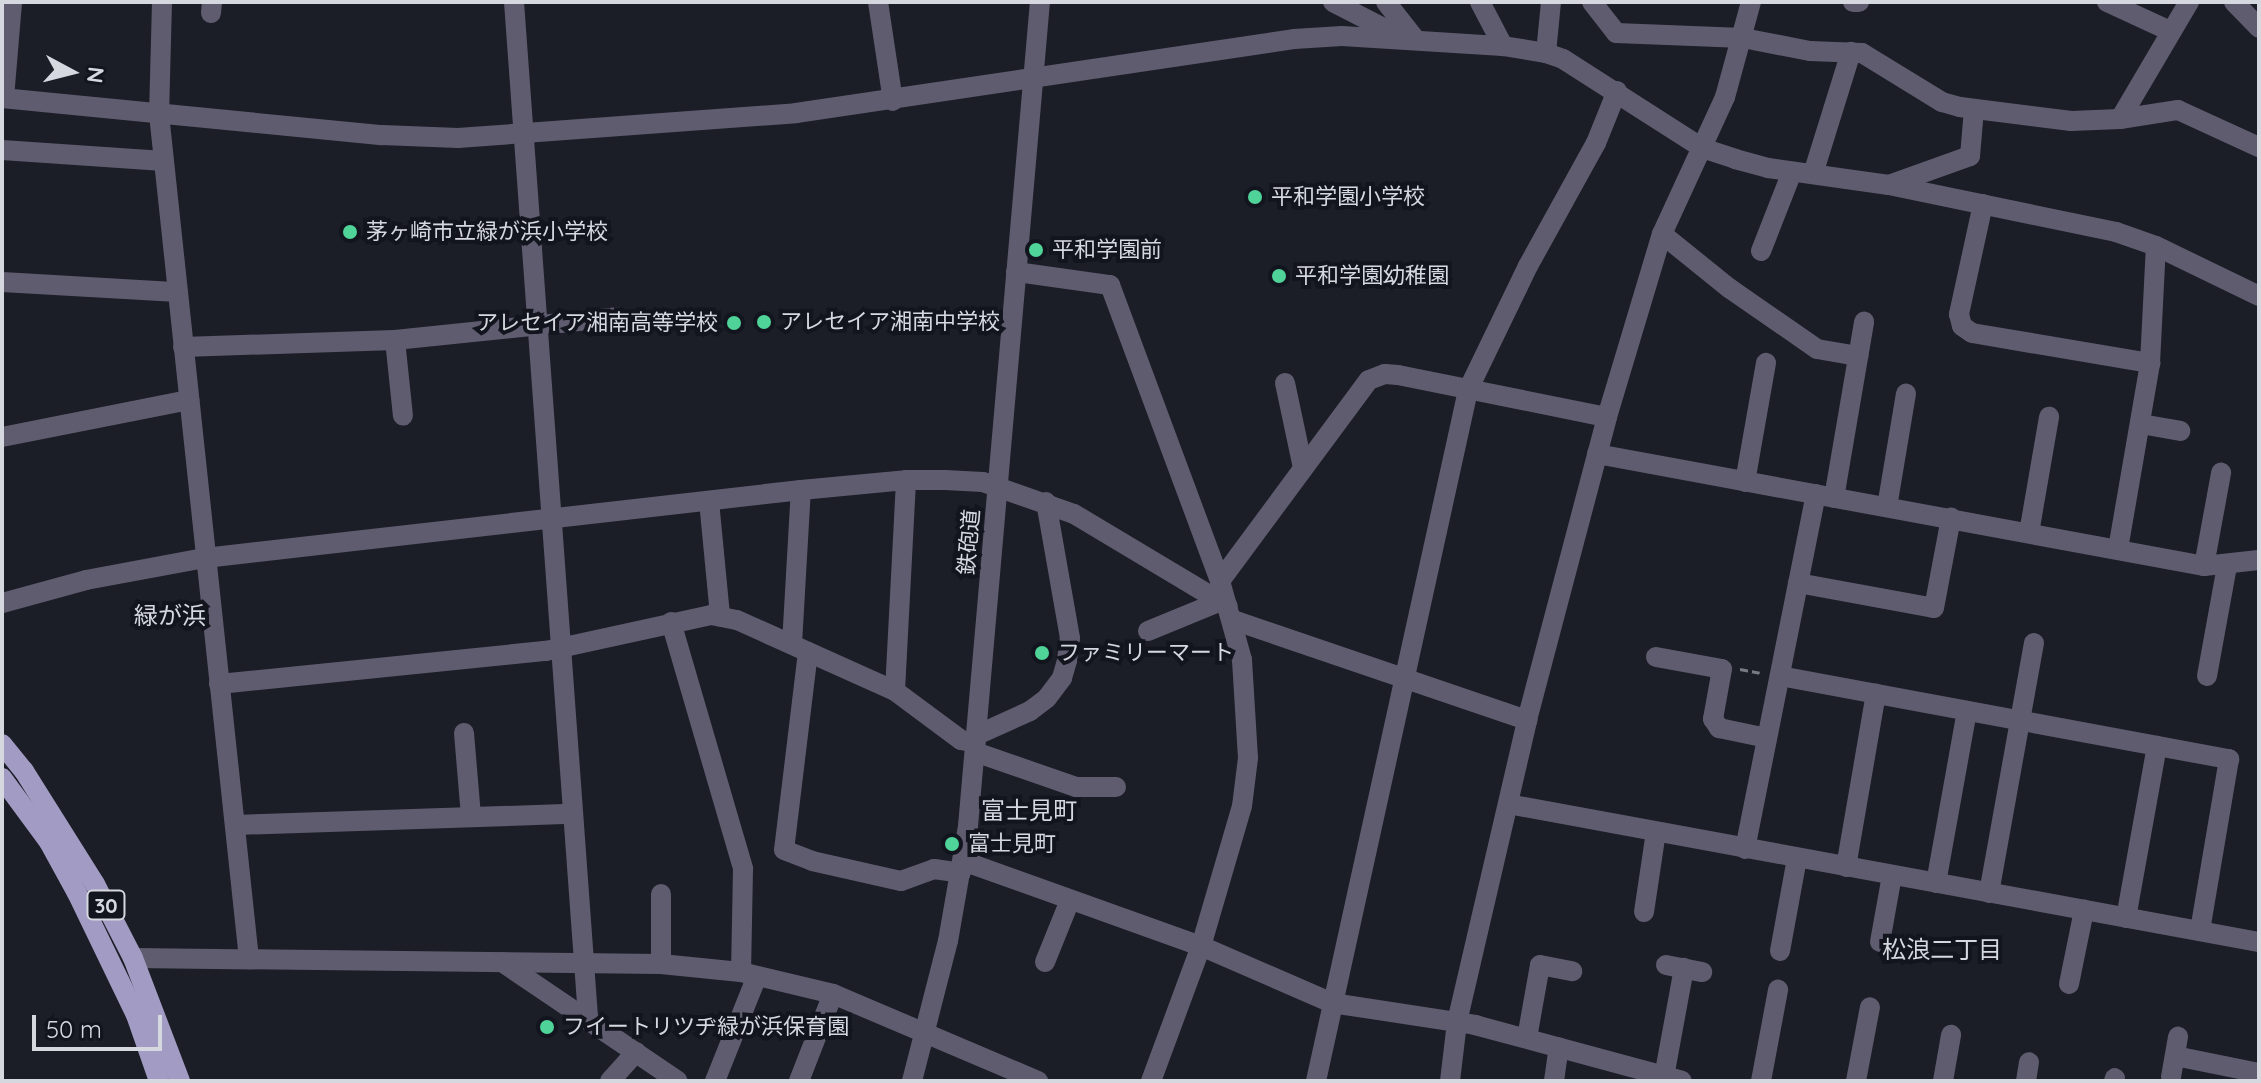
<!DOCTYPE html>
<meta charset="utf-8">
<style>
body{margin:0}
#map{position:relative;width:2261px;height:1083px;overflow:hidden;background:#1b1e27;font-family:Quicksand,"Noto Sans JP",sans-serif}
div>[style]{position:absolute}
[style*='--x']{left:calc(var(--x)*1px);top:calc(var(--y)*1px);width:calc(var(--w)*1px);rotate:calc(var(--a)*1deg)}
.path>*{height:3px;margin-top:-1.5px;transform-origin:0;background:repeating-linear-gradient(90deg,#787b83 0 8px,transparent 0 12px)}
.minor>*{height:20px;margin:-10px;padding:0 10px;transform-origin:10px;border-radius:10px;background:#605c70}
.major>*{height:20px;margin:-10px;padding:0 10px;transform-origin:10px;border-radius:10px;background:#a29bc3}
.dots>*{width:22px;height:22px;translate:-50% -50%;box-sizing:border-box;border:4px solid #12151e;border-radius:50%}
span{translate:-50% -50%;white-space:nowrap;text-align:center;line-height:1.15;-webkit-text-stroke:8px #12151e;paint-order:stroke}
.shield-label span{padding:2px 6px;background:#12151e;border:2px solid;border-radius:6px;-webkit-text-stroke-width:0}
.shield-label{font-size:20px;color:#d6d8df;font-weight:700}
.poi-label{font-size:22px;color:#d6d8df}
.left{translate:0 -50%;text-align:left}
.right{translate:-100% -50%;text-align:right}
.street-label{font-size:22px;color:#d6d8df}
.neighbourhood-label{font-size:24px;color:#d6d8df}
.frame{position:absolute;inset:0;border:4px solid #d6d8df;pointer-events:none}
.north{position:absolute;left:32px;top:32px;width:80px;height:80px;-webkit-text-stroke:6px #12151e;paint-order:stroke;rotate:97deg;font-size:22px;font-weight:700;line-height:32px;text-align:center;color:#d6d8df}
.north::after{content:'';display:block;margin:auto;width:28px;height:36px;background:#d6d8df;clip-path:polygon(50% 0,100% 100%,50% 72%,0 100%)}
.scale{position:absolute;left:32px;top:1015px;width:130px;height:36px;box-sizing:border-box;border:4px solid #d6d8df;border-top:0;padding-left:10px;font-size:24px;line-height:28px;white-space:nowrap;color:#d6d8df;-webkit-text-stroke:6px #12151e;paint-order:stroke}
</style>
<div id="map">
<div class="path">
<div style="--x:1740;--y:669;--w:20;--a:11"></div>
</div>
<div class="minor">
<div style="--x:162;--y:2;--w:112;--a:91.5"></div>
<div style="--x:159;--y:114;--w:850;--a:83.92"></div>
<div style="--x:514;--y:2;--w:1019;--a:85.83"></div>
<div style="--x:878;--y:2;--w:100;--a:81.4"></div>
<div style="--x:1333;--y:2;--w:74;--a:27.3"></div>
<div style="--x:1386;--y:2;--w:47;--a:51.9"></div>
<div style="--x:1480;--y:2;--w:50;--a:62.4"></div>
<div style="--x:1592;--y:2;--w:39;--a:52"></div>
<div style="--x:1616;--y:33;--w:127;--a:2.3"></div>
<div style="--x:1743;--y:38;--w:68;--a:11"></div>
<div style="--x:1810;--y:51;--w:52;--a:2.2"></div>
<div style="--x:1862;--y:53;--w:94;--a:31.5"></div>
<div style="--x:1942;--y:102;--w:19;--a:16"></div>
<div style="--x:1960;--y:107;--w:112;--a:7.2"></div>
<div style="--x:2071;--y:121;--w:49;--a:-2.3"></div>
<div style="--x:2120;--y:119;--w:59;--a:-8.8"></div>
<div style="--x:2178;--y:110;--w:89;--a:24.6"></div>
<div style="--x:1853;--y:2;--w:6;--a:0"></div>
<div style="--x:2107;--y:2;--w:69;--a:24.7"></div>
<div style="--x:2234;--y:2;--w:36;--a:46"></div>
<div style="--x:211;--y:13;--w:11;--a:-85"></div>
<div style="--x:1546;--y:53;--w:51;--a:-84.4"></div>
<div style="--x:2;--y:98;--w:382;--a:5.6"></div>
<div style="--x:382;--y:135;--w:76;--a:2.3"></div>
<div style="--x:458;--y:138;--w:339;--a:-4.2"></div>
<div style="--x:796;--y:113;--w:503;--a:-8.45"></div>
<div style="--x:1294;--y:39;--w:48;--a:-3.6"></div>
<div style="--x:1342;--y:36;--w:161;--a:3.6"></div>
<div style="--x:1503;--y:46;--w:44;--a:9.2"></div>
<div style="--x:1546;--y:53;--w:18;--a:19"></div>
<div style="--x:1563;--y:59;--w:165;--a:32.6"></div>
<div style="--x:1702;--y:148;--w:35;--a:18"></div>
<div style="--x:1735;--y:159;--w:34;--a:15"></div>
<div style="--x:1768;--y:168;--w:122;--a:8"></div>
<div style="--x:1889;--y:185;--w:232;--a:11.7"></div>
<div style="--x:2116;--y:232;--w:42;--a:19.3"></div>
<div style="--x:2156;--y:246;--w:114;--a:25.9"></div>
<div style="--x:4;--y:98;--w:96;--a:-85.2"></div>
<div style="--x:2120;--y:119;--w:136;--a:-59.5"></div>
<div style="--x:2;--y:150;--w:162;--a:3.9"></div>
<div style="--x:1813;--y:174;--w:128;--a:-72.7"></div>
<div style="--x:1889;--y:185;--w:86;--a:-19.7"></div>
<div style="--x:1970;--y:156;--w:47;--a:-85.1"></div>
<div style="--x:1983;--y:204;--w:113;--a:102.3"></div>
<div style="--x:1959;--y:314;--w:12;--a:76"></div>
<div style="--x:1962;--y:326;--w:12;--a:35"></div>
<div style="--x:1972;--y:333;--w:181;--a:9.6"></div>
<div style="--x:1662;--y:234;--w:86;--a:38.9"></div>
<div style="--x:1729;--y:288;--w:107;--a:34.7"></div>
<div style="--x:1817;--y:349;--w:42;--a:9.7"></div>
<div style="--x:1761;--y:251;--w:85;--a:-68.6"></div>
<div style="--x:1016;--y:272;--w:95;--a:7.9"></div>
<div style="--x:1110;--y:285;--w:316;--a:69.6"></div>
<div style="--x:1220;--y:581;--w:82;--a:74.4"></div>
<div style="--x:1242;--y:660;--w:98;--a:86.5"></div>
<div style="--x:1248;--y:758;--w:48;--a:97.1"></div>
<div style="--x:1242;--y:806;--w:146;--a:106.3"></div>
<div style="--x:1201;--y:946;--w:144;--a:110.3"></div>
<div style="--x:2;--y:282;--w:176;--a:3.3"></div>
<div style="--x:395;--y:340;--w:76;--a:84"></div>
<div style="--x:183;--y:347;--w:212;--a:-1.9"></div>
<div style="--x:395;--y:340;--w:223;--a:-5.9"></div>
<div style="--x:1285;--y:383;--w:87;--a:78"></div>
<div style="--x:2141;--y:424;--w:40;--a:10"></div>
<div style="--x:2;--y:437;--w:191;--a:-11.2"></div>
<div style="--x:1597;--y:454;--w:617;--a:10.45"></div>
<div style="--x:2204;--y:566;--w:55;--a:-6.2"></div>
<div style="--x:1745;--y:482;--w:121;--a:-80"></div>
<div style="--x:1834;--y:498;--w:179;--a:-80.3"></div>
<div style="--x:709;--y:501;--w:116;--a:84.5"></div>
<div style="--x:1887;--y:507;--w:115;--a:-80.5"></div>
<div style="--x:2029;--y:533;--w:118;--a:-80.2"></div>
<div style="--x:2118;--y:549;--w:189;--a:-80.2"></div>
<div style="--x:2150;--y:363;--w:117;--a:-87.1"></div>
<div style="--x:2204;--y:566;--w:95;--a:-79.6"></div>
<div style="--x:1220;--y:581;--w:250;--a:-53.5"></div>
<div style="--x:1369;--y:380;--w:17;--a:-21"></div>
<div style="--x:1385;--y:374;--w:13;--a:4"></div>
<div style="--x:1398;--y:375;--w:213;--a:11.4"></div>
<div style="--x:1798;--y:583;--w:138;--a:10.4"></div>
<div style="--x:1934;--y:608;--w:92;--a:-79.3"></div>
<div style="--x:2;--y:603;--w:87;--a:-15.3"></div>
<div style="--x:86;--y:580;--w:121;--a:-10.5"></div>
<div style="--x:205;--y:558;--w:600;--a:-6.51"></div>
<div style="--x:801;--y:490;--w:105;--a:-5.4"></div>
<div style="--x:906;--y:480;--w:39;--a:0"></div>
<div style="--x:945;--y:480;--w:38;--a:3"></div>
<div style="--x:983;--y:482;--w:96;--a:19.4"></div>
<div style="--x:1074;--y:514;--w:179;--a:30.9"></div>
<div style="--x:1233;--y:620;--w:311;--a:18.8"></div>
<div style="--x:671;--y:622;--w:257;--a:73.7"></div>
<div style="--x:743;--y:869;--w:103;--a:91.1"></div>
<div style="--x:1148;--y:631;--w:79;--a:-22.3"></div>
<div style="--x:792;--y:644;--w:154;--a:-86.7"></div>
<div style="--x:808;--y:652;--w:199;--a:96.9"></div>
<div style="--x:784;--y:850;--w:30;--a:21"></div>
<div style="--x:812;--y:861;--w:91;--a:12.7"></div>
<div style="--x:901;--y:881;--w:35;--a:-20"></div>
<div style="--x:934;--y:869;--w:27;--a:8"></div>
<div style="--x:1656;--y:657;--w:67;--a:10.3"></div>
<div style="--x:1722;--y:669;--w:51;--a:100.2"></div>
<div style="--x:1713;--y:719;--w:11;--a:56"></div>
<div style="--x:1719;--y:728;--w:49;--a:11.8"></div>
<div style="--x:1780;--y:676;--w:457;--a:10.5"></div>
<div style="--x:2229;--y:759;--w:174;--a:99.6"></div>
<div style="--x:2207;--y:676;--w:112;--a:-79.7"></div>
<div style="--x:219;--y:684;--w:329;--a:-5.8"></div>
<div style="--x:546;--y:651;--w:169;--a:-12.3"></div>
<div style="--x:711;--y:615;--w:26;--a:11"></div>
<div style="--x:737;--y:620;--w:173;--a:24.2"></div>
<div style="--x:895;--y:691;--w:82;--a:36.6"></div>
<div style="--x:961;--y:740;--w:15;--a:11"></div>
<div style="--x:895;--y:691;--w:211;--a:-87"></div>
<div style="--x:464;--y:733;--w:84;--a:85.2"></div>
<div style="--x:977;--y:735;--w:58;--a:-24.4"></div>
<div style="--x:1030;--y:711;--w:21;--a:-37"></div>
<div style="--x:1047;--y:698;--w:25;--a:-53"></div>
<div style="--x:1062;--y:678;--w:18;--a:-74"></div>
<div style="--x:1067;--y:661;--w:23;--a:-83"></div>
<div style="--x:1070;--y:638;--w:138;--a:-100"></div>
<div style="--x:975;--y:752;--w:107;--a:19.1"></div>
<div style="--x:1076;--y:787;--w:40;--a:0"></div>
<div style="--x:1508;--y:804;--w:764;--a:10.41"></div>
<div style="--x:235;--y:825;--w:336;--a:-1.9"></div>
<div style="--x:1745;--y:849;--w:362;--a:-78.7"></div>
<div style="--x:963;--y:861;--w:253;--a:19.7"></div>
<div style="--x:1201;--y:946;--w:143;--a:23.5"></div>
<div style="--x:1332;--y:1003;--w:145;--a:8.7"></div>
<div style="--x:1475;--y:1025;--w:214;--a:15.1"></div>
<div style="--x:1846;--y:867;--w:176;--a:-80.2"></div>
<div style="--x:1936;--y:883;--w:175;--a:-79.8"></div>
<div style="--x:1989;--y:893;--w:254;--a:-79.8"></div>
<div style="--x:1644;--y:912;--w:81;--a:-81.5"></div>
<div style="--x:2126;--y:918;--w:175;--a:-79.8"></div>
<div style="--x:1880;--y:942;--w:68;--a:-79.8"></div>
<div style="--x:1780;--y:951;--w:95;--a:-79.6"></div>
<div style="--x:133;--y:958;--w:528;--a:0.65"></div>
<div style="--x:661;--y:964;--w:80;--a:5.7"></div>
<div style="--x:741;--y:972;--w:95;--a:13.4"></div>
<div style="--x:833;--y:994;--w:223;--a:23"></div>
<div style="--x:502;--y:962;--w:212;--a:34.1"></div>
<div style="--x:1045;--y:962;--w:67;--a:-68"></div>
<div style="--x:661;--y:964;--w:70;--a:-90"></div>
<div style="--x:1666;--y:965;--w:37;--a:11"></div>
<div style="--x:2069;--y:984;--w:76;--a:-78.5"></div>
<div style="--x:1527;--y:1038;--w:74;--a:-79.9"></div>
<div style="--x:1540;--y:965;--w:33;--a:11"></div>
<div style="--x:2175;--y:1056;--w:86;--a:11.4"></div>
<div style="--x:1664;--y:1077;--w:111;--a:-79.6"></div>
<div style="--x:2171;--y:1077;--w:41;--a:-80.1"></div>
<div style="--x:610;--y:1081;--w:39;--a:-48"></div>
<div style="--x:715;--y:1081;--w:113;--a:-68.2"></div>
<div style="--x:799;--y:1081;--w:93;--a:-68.7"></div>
<div style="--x:912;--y:1081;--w:145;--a:-75.6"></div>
<div style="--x:948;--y:941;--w:117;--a:-80.1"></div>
<div style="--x:968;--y:826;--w:827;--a:-85.01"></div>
<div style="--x:1316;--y:1081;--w:708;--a:-77.59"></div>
<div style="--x:1468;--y:390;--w:138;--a:-64.2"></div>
<div style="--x:1528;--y:266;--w:141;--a:-61.1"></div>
<div style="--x:1596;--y:143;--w:56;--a:-68"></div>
<div style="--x:1450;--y:1081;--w:59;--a:-83.2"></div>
<div style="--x:1457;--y:1022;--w:310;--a:-76.9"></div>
<div style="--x:1527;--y:720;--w:313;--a:-75.2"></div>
<div style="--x:1607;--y:417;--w:191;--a:-73.3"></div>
<div style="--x:1662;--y:234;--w:151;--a:-65.3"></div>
<div style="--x:1725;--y:97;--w:98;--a:-74.7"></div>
<div style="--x:1554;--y:1081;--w:34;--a:-82"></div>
<div style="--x:1761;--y:1081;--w:93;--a:-79.4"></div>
<div style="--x:1856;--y:1081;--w:75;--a:-79.3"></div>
<div style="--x:1943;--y:1081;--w:47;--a:-80.1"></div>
<div style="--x:2026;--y:1081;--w:19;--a:-81"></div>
<div style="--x:2114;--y:1081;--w:3;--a:-72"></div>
</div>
<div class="major">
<div style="--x:2;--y:744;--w:35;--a:51"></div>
<div style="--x:24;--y:771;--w:133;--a:57.9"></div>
<div style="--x:95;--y:884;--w:83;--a:62.8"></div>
<div style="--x:133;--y:958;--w:132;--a:69.1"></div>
<div style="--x:2;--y:778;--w:79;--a:53.7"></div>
<div style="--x:49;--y:842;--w:58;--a:61.2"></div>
<div style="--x:77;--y:893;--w:136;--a:64.2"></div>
<div style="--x:136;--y:1015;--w:70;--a:70.8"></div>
</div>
<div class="dots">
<div style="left:1255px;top:197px;background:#4fd399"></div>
<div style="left:350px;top:232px;background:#4fd399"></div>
<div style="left:1036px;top:250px;background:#4fd399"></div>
<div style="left:1279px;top:276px;background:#4fd399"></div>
<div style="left:764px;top:322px;background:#4fd399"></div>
<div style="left:734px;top:323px;background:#4fd399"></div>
<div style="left:1042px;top:653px;background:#4fd399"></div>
<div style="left:952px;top:844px;background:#4fd399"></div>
<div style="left:547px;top:1027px;background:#4fd399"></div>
</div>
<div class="shield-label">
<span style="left:106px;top:905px">30</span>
</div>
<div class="poi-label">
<span class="left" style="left:1271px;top:197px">平和学園小学校</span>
<span class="left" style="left:366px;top:232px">茅ヶ崎市立緑が浜小学校</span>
<span class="left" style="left:1052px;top:250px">平和学園前</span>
<span class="left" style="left:1295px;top:276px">平和学園幼稚園</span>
<span class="left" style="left:780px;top:322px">アレセイア湘南中学校</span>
<span class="right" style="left:718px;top:323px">アレセイア湘南高等学校</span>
<span class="left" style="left:1058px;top:653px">ファミリーマート</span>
<span class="left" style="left:968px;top:844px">富士見町</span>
<span class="left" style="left:563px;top:1027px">フイートリツヂ緑が浜保育園</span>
</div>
<div class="street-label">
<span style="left:969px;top:542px;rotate:-85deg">鉄砲道</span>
</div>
<div class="neighbourhood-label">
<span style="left:170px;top:616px">緑が浜</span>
<span style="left:1029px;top:811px">富士見町</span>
<span style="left:1942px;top:950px">松浪二丁目</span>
</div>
<div class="frame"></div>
<div class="north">N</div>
<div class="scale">50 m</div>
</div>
